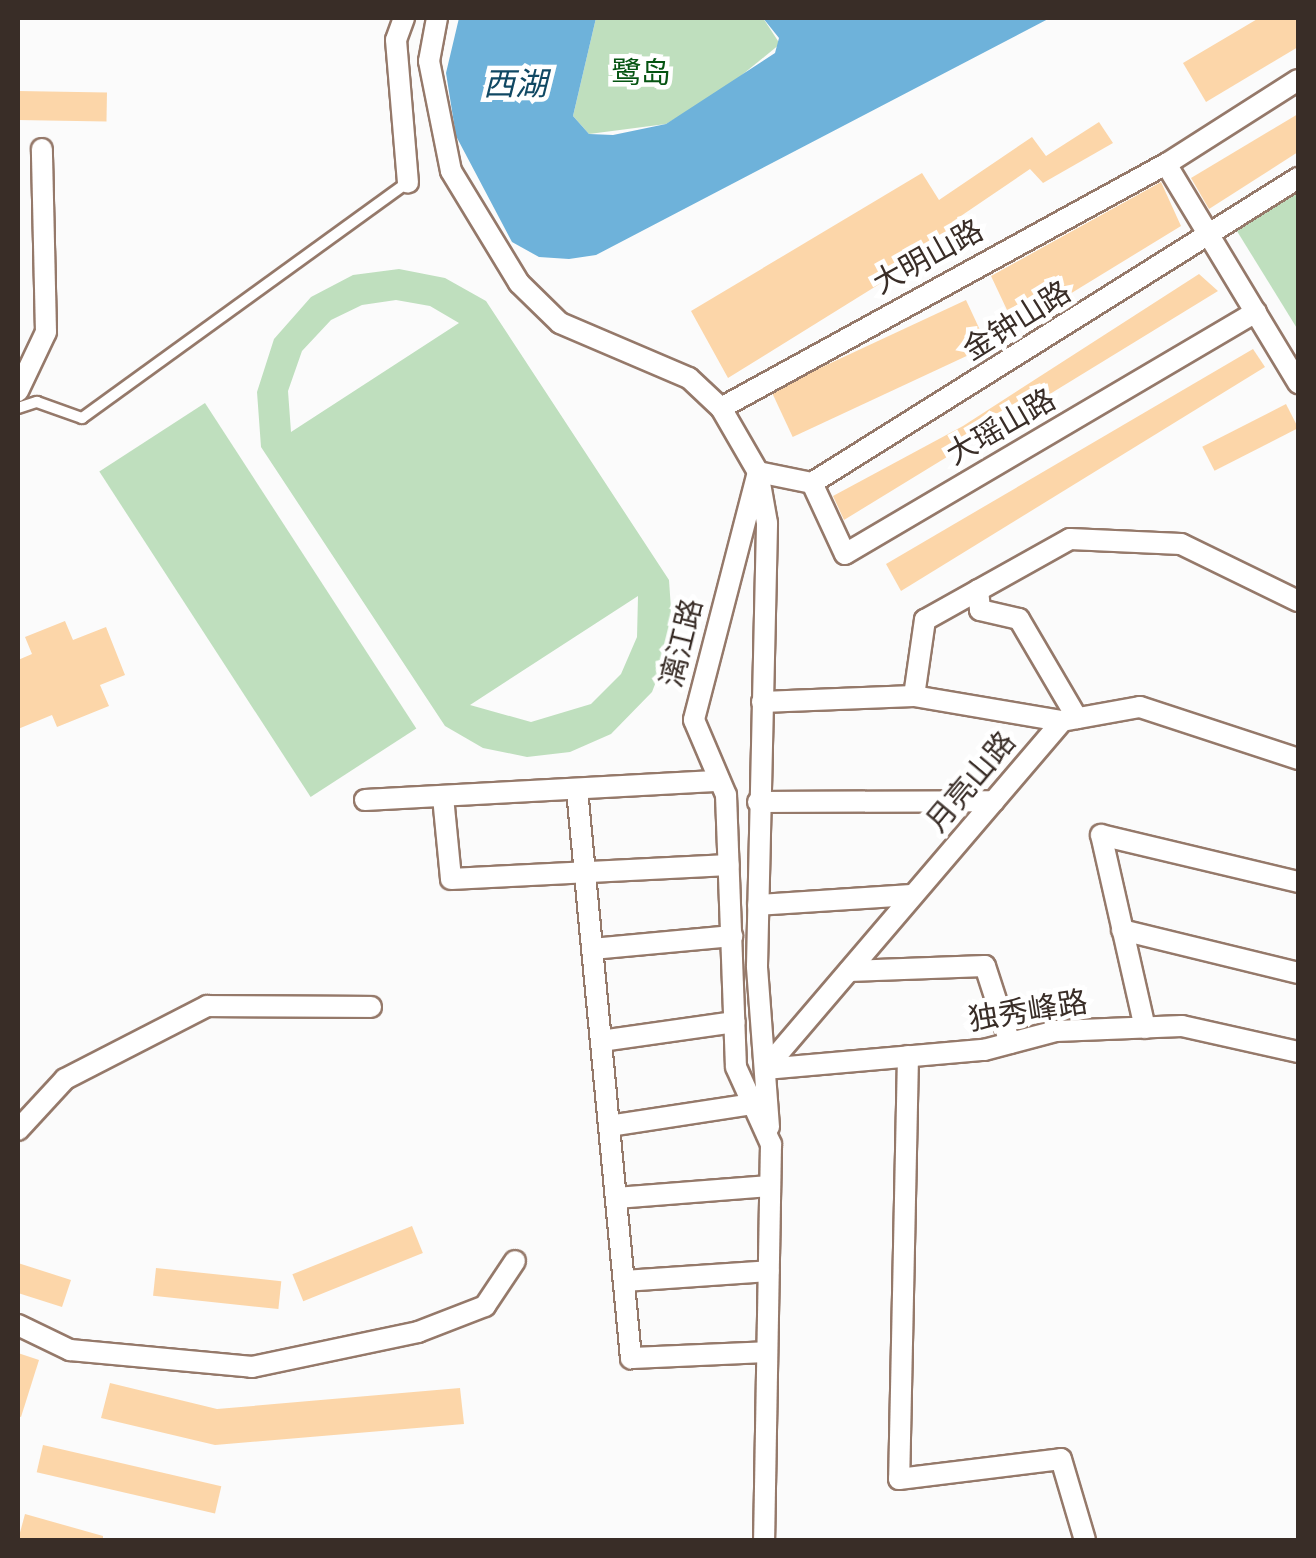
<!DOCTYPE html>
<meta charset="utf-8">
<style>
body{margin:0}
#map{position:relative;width:1316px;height:1558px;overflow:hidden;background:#fbfbfb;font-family:Helvetica,"Noto Sans SC",sans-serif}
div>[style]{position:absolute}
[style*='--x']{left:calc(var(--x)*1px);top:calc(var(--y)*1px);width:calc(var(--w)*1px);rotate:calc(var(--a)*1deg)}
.green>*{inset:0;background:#bfdfbe;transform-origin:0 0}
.water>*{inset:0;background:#6eb2da}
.building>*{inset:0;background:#fcd6a9;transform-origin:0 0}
.roads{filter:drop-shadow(2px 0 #95796a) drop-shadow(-2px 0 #95796a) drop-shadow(0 2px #95796a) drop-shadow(0 -2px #95796a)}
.service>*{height:10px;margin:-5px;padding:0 5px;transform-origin:5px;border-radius:5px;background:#fff}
.minor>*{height:20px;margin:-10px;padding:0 10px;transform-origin:10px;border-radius:10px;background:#fff}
span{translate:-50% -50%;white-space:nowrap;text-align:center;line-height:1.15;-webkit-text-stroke:9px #fff;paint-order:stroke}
.park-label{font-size:30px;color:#055412}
.street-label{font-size:30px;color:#392d27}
.water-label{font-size:32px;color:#104863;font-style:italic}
.frame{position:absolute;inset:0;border:20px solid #392d27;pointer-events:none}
</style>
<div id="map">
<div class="green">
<div style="clip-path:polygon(596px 18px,763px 18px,780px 44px,721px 92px,666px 124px,589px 134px,573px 116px)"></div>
<div style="clip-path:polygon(1298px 181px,1298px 330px,1232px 223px)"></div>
<div style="clip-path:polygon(evenodd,399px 269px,445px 278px,486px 301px,669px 580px,673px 638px,652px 692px,611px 734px,570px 752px,527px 757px,483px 748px,445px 726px,261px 447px,257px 392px,274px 339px,311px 297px,353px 275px,399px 269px,396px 300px,430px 306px,459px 323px,291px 432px,288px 391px,302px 351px,331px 320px,362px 305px,396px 300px,399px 269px,638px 596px,637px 637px,621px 674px,591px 704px,531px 722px,470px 705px,638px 596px)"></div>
<div style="left:205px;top:403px;width:388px;height:126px;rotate:57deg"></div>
</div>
<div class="water">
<div style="clip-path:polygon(459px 18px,596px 18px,573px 116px,589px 134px,613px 135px,666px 124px,775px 53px,779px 38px,763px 18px,1050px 18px,596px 255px,569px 259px,539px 257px,512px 242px,456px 136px,446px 73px)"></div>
</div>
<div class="building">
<div style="clip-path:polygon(1259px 18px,1298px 18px,1298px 47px,1206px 102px,1183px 63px)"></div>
<div style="left:18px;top:91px;width:89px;height:29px;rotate:1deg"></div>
<div style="clip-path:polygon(1298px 114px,1298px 152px,1209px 209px,1191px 178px)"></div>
<div style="clip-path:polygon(1099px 122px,1113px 143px,1043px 183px,1030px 169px,952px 222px,960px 234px,728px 378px,691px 311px,922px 173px,939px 200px,1032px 137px,1046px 156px)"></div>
<div style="clip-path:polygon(1161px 182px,1181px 226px,1029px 319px,1017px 305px,1007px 310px,991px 276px)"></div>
<div style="clip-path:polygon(1199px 274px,1218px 291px,844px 520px,833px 496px,963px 426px)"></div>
<div style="left:966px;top:300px;width:51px;height:215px;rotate:65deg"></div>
<div style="clip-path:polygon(1253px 349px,1265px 367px,901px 591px,886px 564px)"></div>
<div style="left:1286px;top:404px;width:27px;height:94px;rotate:63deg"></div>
<div style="clip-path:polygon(65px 621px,73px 640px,106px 627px,125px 675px,100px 685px,109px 706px,57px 727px,52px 715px,18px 729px,18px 660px,32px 654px,25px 637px)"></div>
<div style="left:412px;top:1226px;width:29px;height:129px;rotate:68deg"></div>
<div style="clip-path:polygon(18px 1263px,71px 1280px,62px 1307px,18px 1293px)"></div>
<div style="left:156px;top:1268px;width:126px;height:28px;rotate:6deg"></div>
<div style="clip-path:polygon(18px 1353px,39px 1360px,21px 1417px,18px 1416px)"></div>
<div style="clip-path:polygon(110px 1383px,217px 1409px,460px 1388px,464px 1424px,215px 1445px,101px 1418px)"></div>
<div style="left:43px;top:1445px;width:183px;height:28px;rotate:13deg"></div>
<div style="clip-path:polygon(25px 1514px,103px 1536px,103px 1540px,18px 1540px)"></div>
</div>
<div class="roads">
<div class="service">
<div style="--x:18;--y:408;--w:20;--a:-18"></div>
<div style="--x:37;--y:402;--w:48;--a:19.6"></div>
<div style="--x:82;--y:418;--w:402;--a:-35.9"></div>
</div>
<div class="minor">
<div style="--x:404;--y:18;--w:23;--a:110"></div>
<div style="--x:396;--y:40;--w:143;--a:85.2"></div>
<div style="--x:437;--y:18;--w:44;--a:100.5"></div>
<div style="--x:429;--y:61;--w:112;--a:78.7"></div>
<div style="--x:451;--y:171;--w:131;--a:58.7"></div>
<div style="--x:519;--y:283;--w:57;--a:44.3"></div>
<div style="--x:560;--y:323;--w:140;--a:23.1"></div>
<div style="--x:689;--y:378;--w:44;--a:43.2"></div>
<div style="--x:721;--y:408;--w:74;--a:60"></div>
<div style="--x:758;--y:472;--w:256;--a:104.5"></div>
<div style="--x:694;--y:720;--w:82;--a:66.9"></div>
<div style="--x:726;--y:795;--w:272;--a:87.9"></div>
<div style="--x:736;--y:1067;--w:85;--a:65.6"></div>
<div style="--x:771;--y:1144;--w:396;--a:91"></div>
<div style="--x:1298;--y:80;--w:156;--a:147.5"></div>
<div style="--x:1166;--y:164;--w:256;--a:58.9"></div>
<div style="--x:18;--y:391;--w:65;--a:-64.6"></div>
<div style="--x:46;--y:332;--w:183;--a:-91.3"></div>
<div style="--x:721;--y:408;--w:508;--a:-28.74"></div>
<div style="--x:812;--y:483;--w:78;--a:65.1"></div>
<div style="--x:845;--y:554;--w:477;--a:-30.5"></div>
<div style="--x:978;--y:590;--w:20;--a:84"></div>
<div style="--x:980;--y:610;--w:40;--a:13"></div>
<div style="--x:1019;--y:619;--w:115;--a:59.6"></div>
<div style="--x:914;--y:696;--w:77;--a:-81.8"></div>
<div style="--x:925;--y:620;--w:166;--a:-29.2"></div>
<div style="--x:1070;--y:539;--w:111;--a:2.6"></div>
<div style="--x:1181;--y:544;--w:130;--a:26"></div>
<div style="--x:762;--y:702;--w:152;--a:-2.3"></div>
<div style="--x:914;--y:696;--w:150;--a:9.6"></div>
<div style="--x:577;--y:790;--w:571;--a:84.57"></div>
<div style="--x:631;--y:1358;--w:136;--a:-2.5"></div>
<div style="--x:443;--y:797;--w:82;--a:84.4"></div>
<div style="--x:451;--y:879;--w:278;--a:-2.9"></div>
<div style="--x:365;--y:800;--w:355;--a:-3.1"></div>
<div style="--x:758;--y:802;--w:236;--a:-0.2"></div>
<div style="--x:758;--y:905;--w:155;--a:-3.7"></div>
<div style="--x:1122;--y:930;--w:181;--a:13.7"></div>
<div style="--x:592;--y:949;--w:141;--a:-5.3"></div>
<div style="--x:849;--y:971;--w:136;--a:-2.1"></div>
<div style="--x:985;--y:966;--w:81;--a:72"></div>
<div style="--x:1145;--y:1028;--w:198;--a:-102.8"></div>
<div style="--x:1101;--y:835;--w:203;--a:13.4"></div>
<div style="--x:601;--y:1041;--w:135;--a:-8.1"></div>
<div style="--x:908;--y:1056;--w:423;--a:91.2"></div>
<div style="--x:899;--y:1479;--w:163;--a:-7"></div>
<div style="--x:1061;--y:1459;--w:84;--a:73.5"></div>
<div style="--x:765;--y:1069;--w:458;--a:-49.5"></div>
<div style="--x:1062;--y:721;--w:79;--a:-10.2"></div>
<div style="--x:1140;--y:707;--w:166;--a:18.2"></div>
<div style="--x:765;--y:1069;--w:220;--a:-5"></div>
<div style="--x:984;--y:1050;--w:74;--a:-14.8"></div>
<div style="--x:1056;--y:1031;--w:126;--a:-2.3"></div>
<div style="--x:1182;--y:1026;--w:119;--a:12.6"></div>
<div style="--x:609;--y:1126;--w:146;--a:-8.7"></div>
<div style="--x:769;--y:1127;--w:161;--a:-94.3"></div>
<div style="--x:757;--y:966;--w:443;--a:-88.7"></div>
<div style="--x:767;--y:523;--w:52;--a:-100"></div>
<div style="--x:758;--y:472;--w:55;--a:11.5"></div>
<div style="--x:812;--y:483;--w:574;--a:-32.11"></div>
<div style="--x:18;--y:1130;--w:69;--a:-47.3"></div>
<div style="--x:65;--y:1079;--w:160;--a:-27.2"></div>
<div style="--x:207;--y:1006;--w:164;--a:0.3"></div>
<div style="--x:616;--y:1198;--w:154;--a:-4.5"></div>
<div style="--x:624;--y:1281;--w:145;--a:-3.9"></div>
<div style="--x:18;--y:1325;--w:58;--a:25.7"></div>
<div style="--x:70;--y:1350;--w:183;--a:5.3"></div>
<div style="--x:252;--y:1367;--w:170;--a:-11.9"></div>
<div style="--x:418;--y:1332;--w:72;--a:-21.2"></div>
<div style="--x:485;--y:1306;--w:54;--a:-56.3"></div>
</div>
</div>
<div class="park-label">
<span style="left:641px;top:73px">鹭岛</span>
</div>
<div class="street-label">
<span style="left:928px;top:257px;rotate:-29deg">大明山路</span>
<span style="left:1017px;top:321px;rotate:-32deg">金钟山路</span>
<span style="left:1001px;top:427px;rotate:-30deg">大瑶山路</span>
<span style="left:682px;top:643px;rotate:-76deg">漓江路</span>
<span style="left:971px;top:782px;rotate:-50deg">月亮山路</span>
<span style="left:1028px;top:1011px;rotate:-9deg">独秀峰路</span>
</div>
<div class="water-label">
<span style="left:515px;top:84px">西湖</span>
</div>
<div class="frame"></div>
</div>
